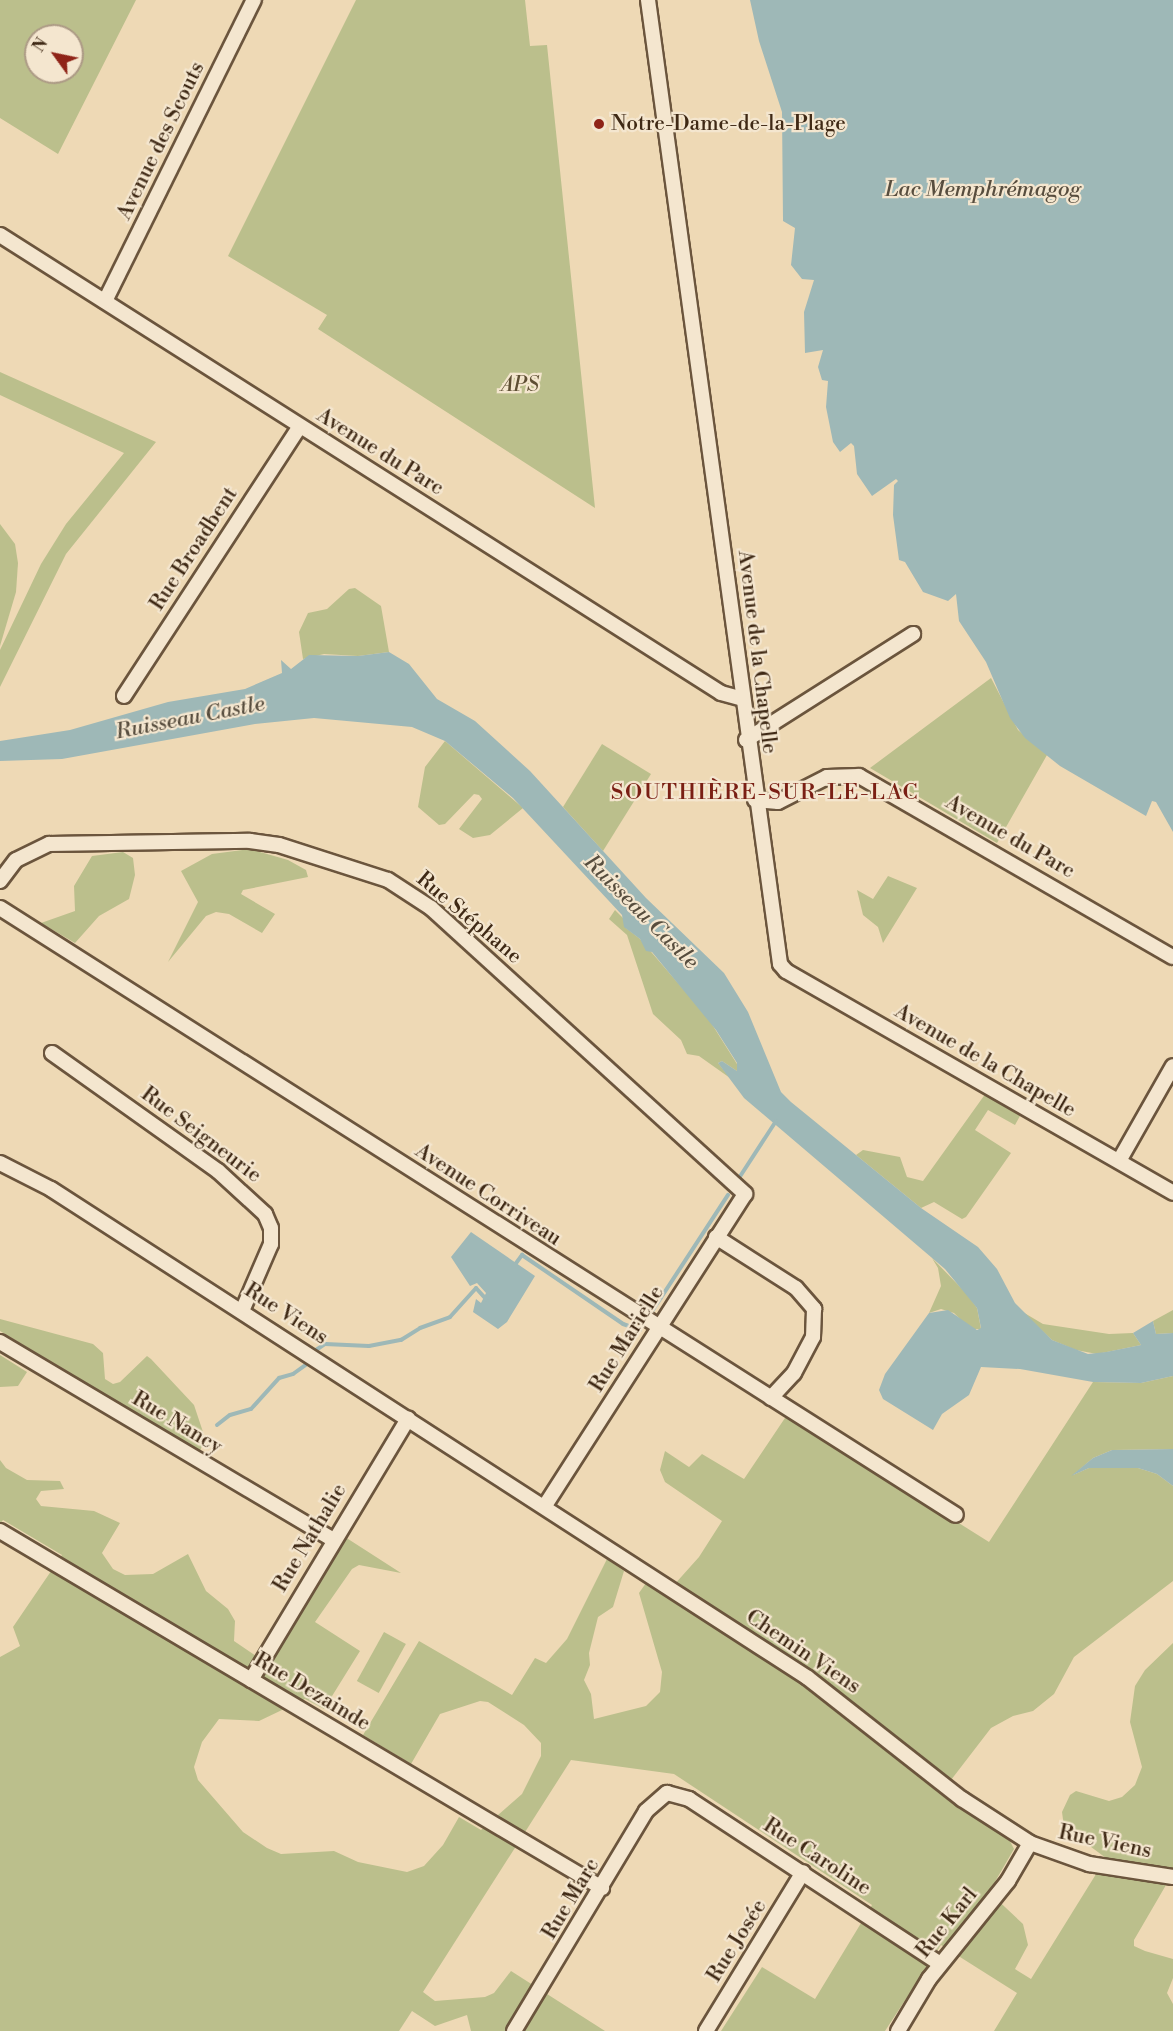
<!DOCTYPE html>
<meta charset="utf-8">
<style>
body{margin:0}
#map{position:relative;width:1173px;height:2031px;overflow:hidden;background:#eed9b5;font-family:"Libre Bodoni",serif}
div>[style]{position:absolute}
[style*='--x']{left:calc(var(--x)*1px);top:calc(var(--y)*1px);width:calc(var(--w)*1px);rotate:calc(var(--a)*1deg)}
.green>*{inset:0;background:#bbbf8c;transform-origin:0 0}
.water>*{inset:0;background:#9eb8b7}
.stream>*{height:4px;margin:-2px;padding:0 2px;transform-origin:2px;border-radius:2px;background:#9eb8b7}
.roads{filter:drop-shadow(2px 0 #6b553d) drop-shadow(-2px 0 #6b553d) drop-shadow(0 2px #6b553d) drop-shadow(0 -2px #6b553d)}
.street>*{height:14px;margin:-7px;padding:0 7px;transform-origin:7px;border-radius:7px;background:#f4e6cf}
.dots>*{width:16px;height:16px;translate:-50% -50%;box-sizing:border-box;border:3px solid #f4e6cf;border-radius:50%}
span{translate:-50% -50%;white-space:nowrap;text-align:center;line-height:1.15;-webkit-text-stroke:4.5px #f4e6cf;paint-order:stroke}
.poi-label{font-size:21px;color:#3f2915}
.left{translate:0 -50%;text-align:left}
.street-label{font-size:21px;color:#3f2915}
.park-label{font-size:21px;color:#5e4e33;font-style:italic}
.water-label{font-size:22px;color:#574d3e;font-style:italic}
.neighbourhood-label{font-size:22px;color:#7a1f14;letter-spacing:1.5px}
.north{position:absolute;left:24px;top:24px;width:60px;height:60px;box-sizing:border-box;background:#f4e6cf;border:2px solid #ac9a85;border-radius:50%;rotate:303deg;font-size:16px;font-weight:700;line-height:24px;text-align:center;color:#3f2915}
.north::after{content:'';display:block;margin:auto;width:21px;height:27px;background:#8f2418;clip-path:polygon(50% 0,100% 100%,50% 72%,0 100%)}
</style>
<div id="map">
<div class="green">
<div style="clip-path:polygon(evenodd,0 0,136px 0,58px 154px,0 118px,0 0,36px 36px,72px 36px,72px 72px,36px 72px,36px 36px)"></div>
<div style="clip-path:polygon(356px 0,525px 0,530px 46px,547px 45px,595px 508px,318px 329px,327px 315px,228px 256px)"></div>
<div style="clip-path:polygon(0 372px,156px 442px,66px 554px,0 687px,0 650px,41px 564px,66px 524px,124px 453px,0 395px)"></div>
<div style="clip-path:polygon(0 524px,15px 544px,18px 563px,16px 592px,0 646px)"></div>
<div style="clip-path:polygon(355px 588px,381px 606px,389px 652px,358px 656px,324px 654px,303px 659px,299px 632px,308px 613px,327px 609px,349px 589px)"></div>
<div style="clip-path:polygon(991px 678px,1018px 730px,1047px 755px,997px 843px,870px 768px)"></div>
<div style="clip-path:polygon(445px 741px,523px 808px,490px 835px,473px 838px,459px 829px,482px 799px,479px 795px,474px 794px,445px 824px,439px 825px,418px 807px,425px 767px)"></div>
<div style="clip-path:polygon(602px 744px,651px 774px,603px 851px,563px 807px)"></div>
<div style="clip-path:polygon(250px 849px,288px 860px,306px 870px,308px 877px,243px 890px,241px 894px,275px 914px,262px 933px,229px 914px,216px 912px,206px 916px,168px 962px,198px 902px,181px 871px,212px 854px)"></div>
<div style="clip-path:polygon(123px 852px,133px 858px,135px 875px,129px 899px,99px 916px,75px 943px,41px 923px,75px 911px,74px 886px,92px 856px)"></div>
<div style="clip-path:polygon(888px 876px,917px 888px,883px 943px,878px 927px,863px 915px,857px 890px,873px 899px)"></div>
<div style="clip-path:polygon(615px 910px,625px 920px,626px 928px,640px 939px,708px 1018px,737px 1064px,737px 1071px,722px 1061px,718px 1063px,730px 1078px,699px 1056px,687px 1054px,681px 1040px,653px 1014px,627px 935px,609px 919px)"></div>
<div style="clip-path:polygon(986px 1093px,1021px 1114px,1015px 1125px,988px 1110px,975px 1130px,1011px 1153px,966px 1217px,962px 1219px,934px 1202px,921px 1208px,856px 1155px,863px 1150px,900px 1157px,907px 1177px,923px 1181px)"></div>
<div style="clip-path:polygon(932px 1258px,967px 1294px,977px 1308px,981px 1329px,970px 1329px,954px 1313px,941px 1309px,929px 1313px,941px 1286px,938px 1268px)"></div>
<div style="clip-path:polygon(1173px 1310px,1173px 1333px,1156px 1334px,1153px 1321px)"></div>
<div style="clip-path:polygon(1021px 1311px,1043px 1324px,1109px 1334px,1133px 1333px,1141px 1345px,1097px 1354px,1076px 1350px,1052px 1340px)"></div>
<div style="clip-path:polygon(0 1319px,93px 1344px,103px 1353px,105px 1379px,113px 1384px,120px 1382px,147px 1356px,151px 1359px,194px 1405px,205px 1438px,200px 1451px,0 1331px)"></div>
<div style="clip-path:polygon(0 1355px,27px 1372px,18px 1386px,0 1387px)"></div>
<div style="clip-path:polygon(1173px 1376px,1173px 1449px,1112px 1450px,1093px 1458px,1073px 1475px,1089px 1468px,1138px 1468px,1157px 1474px,1173px 1486px,1173px 1581px,1074px 1657px,1054px 1694px,1033px 1711px,1013px 1716px,991px 1728px,941px 1793px,1010px 1841px,1014px 1849px,989px 1892px,1023px 1924px,1028px 1945px,1015px 1969px,1031px 1979px,1106px 1858px,1064px 1827px,1062px 1812px,1070px 1795px,1076px 1791px,1109px 1801px,1122px 1797px,1135px 1785px,1142px 1767px,1130px 1722px,1135px 1686px,1145px 1670px,1173px 1643px,1173px 1873px,1134px 1940px,1134px 1946px,1145px 1951px,1173px 1959px,1173px 1978px,1167px 1993px,1173px 2004px,1173px 2031px,994px 2031px,1017px 1993px,941px 1945px,885px 2031px,721px 2031px,762px 1967px,815px 1999px,872px 1905px,674px 1774px,571px 1760px,423px 1992px,435px 2001px,485px 1997px,494px 1993px,511px 1971px,605px 2031px,471px 2031px,467px 2015px,435px 2026px,412px 2011px,399px 2031px,0 2031px,0 1657px,20px 1646px,13px 1627px,62px 1555px,3px 1520px,0 1524px,0 1460px,6px 1468px,27px 1480px,60px 1481px,64px 1489px,41px 1491px,36px 1499px,41px 1506px,94px 1511px,120px 1523px,102px 1553px,113px 1569px,125px 1575px,153px 1574px,188px 1554px,206px 1591px,228px 1609px,235px 1621px,234px 1641px,268px 1664px,345px 1537px,401px 1573px,359px 1565px,352px 1569px,315px 1622px,360px 1651px,324px 1709px,305px 1699px,259px 1721px,219px 1719px,202px 1742px,194px 1767px,198px 1780px,243px 1832px,267px 1848px,281px 1854px,334px 1851px,358px 1862px,407px 1872px,424px 1866px,443px 1845px,459px 1817px,481px 1830px,522px 1794px,541px 1756px,541px 1743px,524px 1725px,488px 1702px,480px 1701px,440px 1714px,411px 1764px,363px 1735px,419px 1641px,512px 1695px,535px 1658px,546px 1663px,567px 1639px,607px 1559px,624px 1571px,613px 1607px,598px 1617px,589px 1653px,590px 1665px,584px 1680px,591px 1694px,594px 1719px,646px 1706px,660px 1692px,662px 1672px,639px 1593px,646px 1583px,665px 1595px,699px 1557px,722px 1521px,665px 1482px,660px 1470px,665px 1451px,689px 1467px,702px 1454px,744px 1479px,787px 1415px,989px 1542px,1093px 1382px,1141px 1383px)"></div>
<div style="left:384px;top:1632px;width:25px;height:56px;rotate:29deg"></div>
</div>
<div class="water">
<div style="clip-path:polygon(750px 0,1173px 0,1173px 832px,1156px 802px,1152px 801px,1146px 816px,1060px 766px,1025px 738px,1010px 718px,986px 662px,959px 621px,956px 594px,948px 601px,923px 592px,905px 562px,899px 560px,893px 515px,894px 485px,898px 481px,896px 479px,872px 496px,857px 474px,854px 446px,851px 443px,840px 452px,833px 442px,826px 407px,828px 381px,822px 380px,818px 367px,823px 350px,805px 353px,804px 312px,814px 280px,802px 279px,791px 265px,795px 228px,783px 221px,782px 112px,759px 41px)"></div>
<div style="clip-path:polygon(389px 652px,409px 664px,437px 699px,475px 721px,530px 771px,646px 898px,724px 973px,748px 1012px,781px 1092px,791px 1102px,921px 1208px,978px 1247px,997px 1269px,1015px 1303px,1052px 1340px,1088px 1354px,1106px 1352px,1141px 1345px,1133px 1333px,1153px 1321px,1156px 1334px,1173px 1333px,1173px 1376px,1141px 1383px,1093px 1382px,1020px 1369px,981px 1367px,969px 1395px,942px 1414px,933px 1430px,883px 1399px,879px 1390px,885px 1374px,929px 1313px,948px 1310px,977px 1330px,981px 1328px,977px 1308px,945px 1269px,744px 1098px,718px 1063px,722px 1061px,737px 1071px,737px 1063px,716px 1030px,652px 952px,646px 951px,640px 939px,624px 927px,622px 915px,513px 798px,445px 741px,412px 727px,314px 718px,255px 724px,62px 759px,0 761px,0 741px,70px 730px,168px 702px,245px 689px,282px 673px,281px 660px,291px 669px,309px 655px,358px 656px)"></div>
<div style="clip-path:polygon(471px 1232px,535px 1276px,507px 1322px,498px 1329px,473px 1312px,476px 1299px,481px 1303px,486px 1293px,477px 1283px,470px 1286px,451px 1257px)"></div>
<div style="clip-path:polygon(1173px 1449px,1173px 1486px,1157px 1474px,1138px 1468px,1089px 1468px,1071px 1476px,1093px 1458px,1112px 1450px)"></div>
</div>
<div class="stream">
<div style="--x:739;--y:1178;--w:68;--a:-57"></div>
<div style="--x:514;--y:1266;--w:14;--a:-54"></div>
<div style="--x:522;--y:1255;--w:122;--a:34.3"></div>
<div style="--x:623;--y:1324;--w:18;--a:19"></div>
<div style="--x:651;--y:1313;--w:141;--a:-56.9"></div>
<div style="--x:316;--y:1350;--w:11;--a:-34"></div>
<div style="--x:325;--y:1344;--w:44;--a:2.6"></div>
<div style="--x:369;--y:1346;--w:33;--a:-11"></div>
<div style="--x:401;--y:1340;--w:22;--a:-32"></div>
<div style="--x:420;--y:1328;--w:32;--a:-20"></div>
<div style="--x:450;--y:1317;--w:39;--a:-48"></div>
<div style="--x:476;--y:1288;--w:15;--a:48"></div>
<div style="--x:217;--y:1425;--w:16;--a:-38"></div>
<div style="--x:230;--y:1415;--w:22;--a:-16"></div>
<div style="--x:251;--y:1409;--w:42;--a:-47.9"></div>
<div style="--x:279;--y:1378;--w:15;--a:-16"></div>
<div style="--x:293;--y:1374;--w:17;--a:-36"></div>
</div>
<div class="roads">
<div class="street">
<div style="--x:648;--y:0;--w:973;--a:82.2"></div>
<div style="--x:780;--y:964;--w:9;--a:49"></div>
<div style="--x:786;--y:971;--w:446;--a:29.8"></div>
<div style="--x:0;--y:235;--w:854;--a:32.42"></div>
<div style="--x:721;--y:693;--w:20;--a:15"></div>
<div style="--x:105;--y:301;--w:336;--a:-63.7"></div>
<div style="--x:124;--y:696;--w:322;--a:-56.9"></div>
<div style="--x:746;--y:740;--w:198;--a:-32.4"></div>
<div style="--x:755;--y:800;--w:23;--a:5"></div>
<div style="--x:778;--y:802;--w:55;--a:-27"></div>
<div style="--x:827;--y:777;--w:32;--a:-2"></div>
<div style="--x:859;--y:776;--w:362;--a:30"></div>
<div style="--x:0;--y:881;--w:26;--a:-53"></div>
<div style="--x:16;--y:860;--w:37;--a:-26"></div>
<div style="--x:49;--y:844;--w:201;--a:-0.9"></div>
<div style="--x:250;--y:841;--w:29;--a:8"></div>
<div style="--x:279;--y:845;--w:114;--a:17.8"></div>
<div style="--x:388;--y:880;--w:51;--a:33.1"></div>
<div style="--x:431;--y:908;--w:425;--a:42.3"></div>
<div style="--x:745;--y:1194;--w:371;--a:122.7"></div>
<div style="--x:0;--y:908;--w:1132;--a:32.41"></div>
<div style="--x:52;--y:1053;--w:204;--a:35.4"></div>
<div style="--x:218;--y:1171;--w:64;--a:42.5"></div>
<div style="--x:265;--y:1214;--w:15;--a:67"></div>
<div style="--x:271;--y:1228;--w:16;--a:90"></div>
<div style="--x:271;--y:1244;--w:73;--a:113.4"></div>
<div style="--x:1119;--y:1161;--w:109;--a:-60.4"></div>
<div style="--x:0;--y:1163;--w:57;--a:27"></div>
<div style="--x:51;--y:1189;--w:901;--a:32.86"></div>
<div style="--x:808;--y:1678;--w:196;--a:38.2"></div>
<div style="--x:962;--y:1799;--w:81;--a:32.9"></div>
<div style="--x:1030;--y:1843;--w:63;--a:19.6"></div>
<div style="--x:1089;--y:1864;--w:85;--a:8.8"></div>
<div style="--x:716;--y:1237;--w:95;--a:32.5"></div>
<div style="--x:796;--y:1288;--w:28;--a:49"></div>
<div style="--x:814;--y:1309;--w:28;--a:92"></div>
<div style="--x:813;--y:1337;--w:41;--a:117.8"></div>
<div style="--x:794;--y:1373;--w:34;--a:133"></div>
<div style="--x:0;--y:1342;--w:387;--a:30.7"></div>
<div style="--x:0;--y:1531;--w:700;--a:30.67"></div>
<div style="--x:251;--y:1680;--w:305;--a:-59"></div>
<div style="--x:514;--y:2031;--w:257;--a:-59"></div>
<div style="--x:646;--y:1811;--w:28;--a:-41"></div>
<div style="--x:667;--y:1793;--w:23;--a:15"></div>
<div style="--x:689;--y:1799;--w:300;--a:33.3"></div>
<div style="--x:706;--y:2031;--w:186;--a:-58.6"></div>
<div style="--x:898;--y:2031;--w:61;--a:-59.2"></div>
<div style="--x:929;--y:1979;--w:126;--a:-51.1"></div>
<div style="--x:1008;--y:1881;--w:44;--a:-59.9"></div>
</div>
</div>
<div class="dots">
<div style="left:599px;top:124px;background:#8f2418"></div>
</div>
<div class="poi-label">
<span class="left" style="left:611px;top:124px">Notre-Dame-de-la-Plage</span>
</div>
<div class="street-label">
<span style="left:161px;top:141px;rotate:-64deg">Avenue des Scouts</span>
<span style="left:380px;top:452px;rotate:32deg">Avenue du Parc</span>
<span style="left:194px;top:549px;rotate:-57deg">Rue Broadbent</span>
<span style="left:757px;top:652px;rotate:83deg">Avenue de la Chapelle</span>
<span style="left:1010px;top:837px;rotate:30deg">Avenue du Parc</span>
<span style="left:469px;top:918px;rotate:40deg">Rue Stéphane</span>
<span style="left:985px;top:1061px;rotate:30deg">Avenue de la Chapelle</span>
<span style="left:201px;top:1135px;rotate:37deg">Rue Seigneurie</span>
<span style="left:488px;top:1195px;rotate:33deg">Avenue Corriveau</span>
<span style="left:286px;top:1314px;rotate:33deg">Rue Viens</span>
<span style="left:627px;top:1339px;rotate:-58deg">Rue Marielle</span>
<span style="left:177px;top:1423px;rotate:31deg">Rue Nancy</span>
<span style="left:310px;top:1538px;rotate:-59deg">Rue Nathalie</span>
<span style="left:803px;top:1652px;rotate:34deg">Chemin Viens</span>
<span style="left:312px;top:1692px;rotate:31deg">Rue Dezainde</span>
<span style="left:1105px;top:1842px;rotate:12deg">Rue Viens</span>
<span style="left:817px;top:1857px;rotate:33deg">Rue Caroline</span>
<span style="left:571px;top:1899px;rotate:-59deg">Rue Marc</span>
<span style="left:947px;top:1923px;rotate:-51deg">Rue Karl</span>
<span style="left:737px;top:1941px;rotate:-58deg">Rue Josée</span>
</div>
<div class="park-label">
<span style="left:520px;top:385px">APS</span>
</div>
<div class="water-label">
<span style="left:983px;top:190px">Lac Memphrémagog</span>
<span style="left:190px;top:718px;rotate:-11deg">Ruisseau Castle</span>
<span style="left:641px;top:912px;rotate:45deg">Ruisseau Castle</span>
</div>
<div class="neighbourhood-label">
<span style="left:765px;top:793px">SOUTHIÈRE-SUR-LE-LAC</span>
</div>
<div class="north">N</div>
</div>
